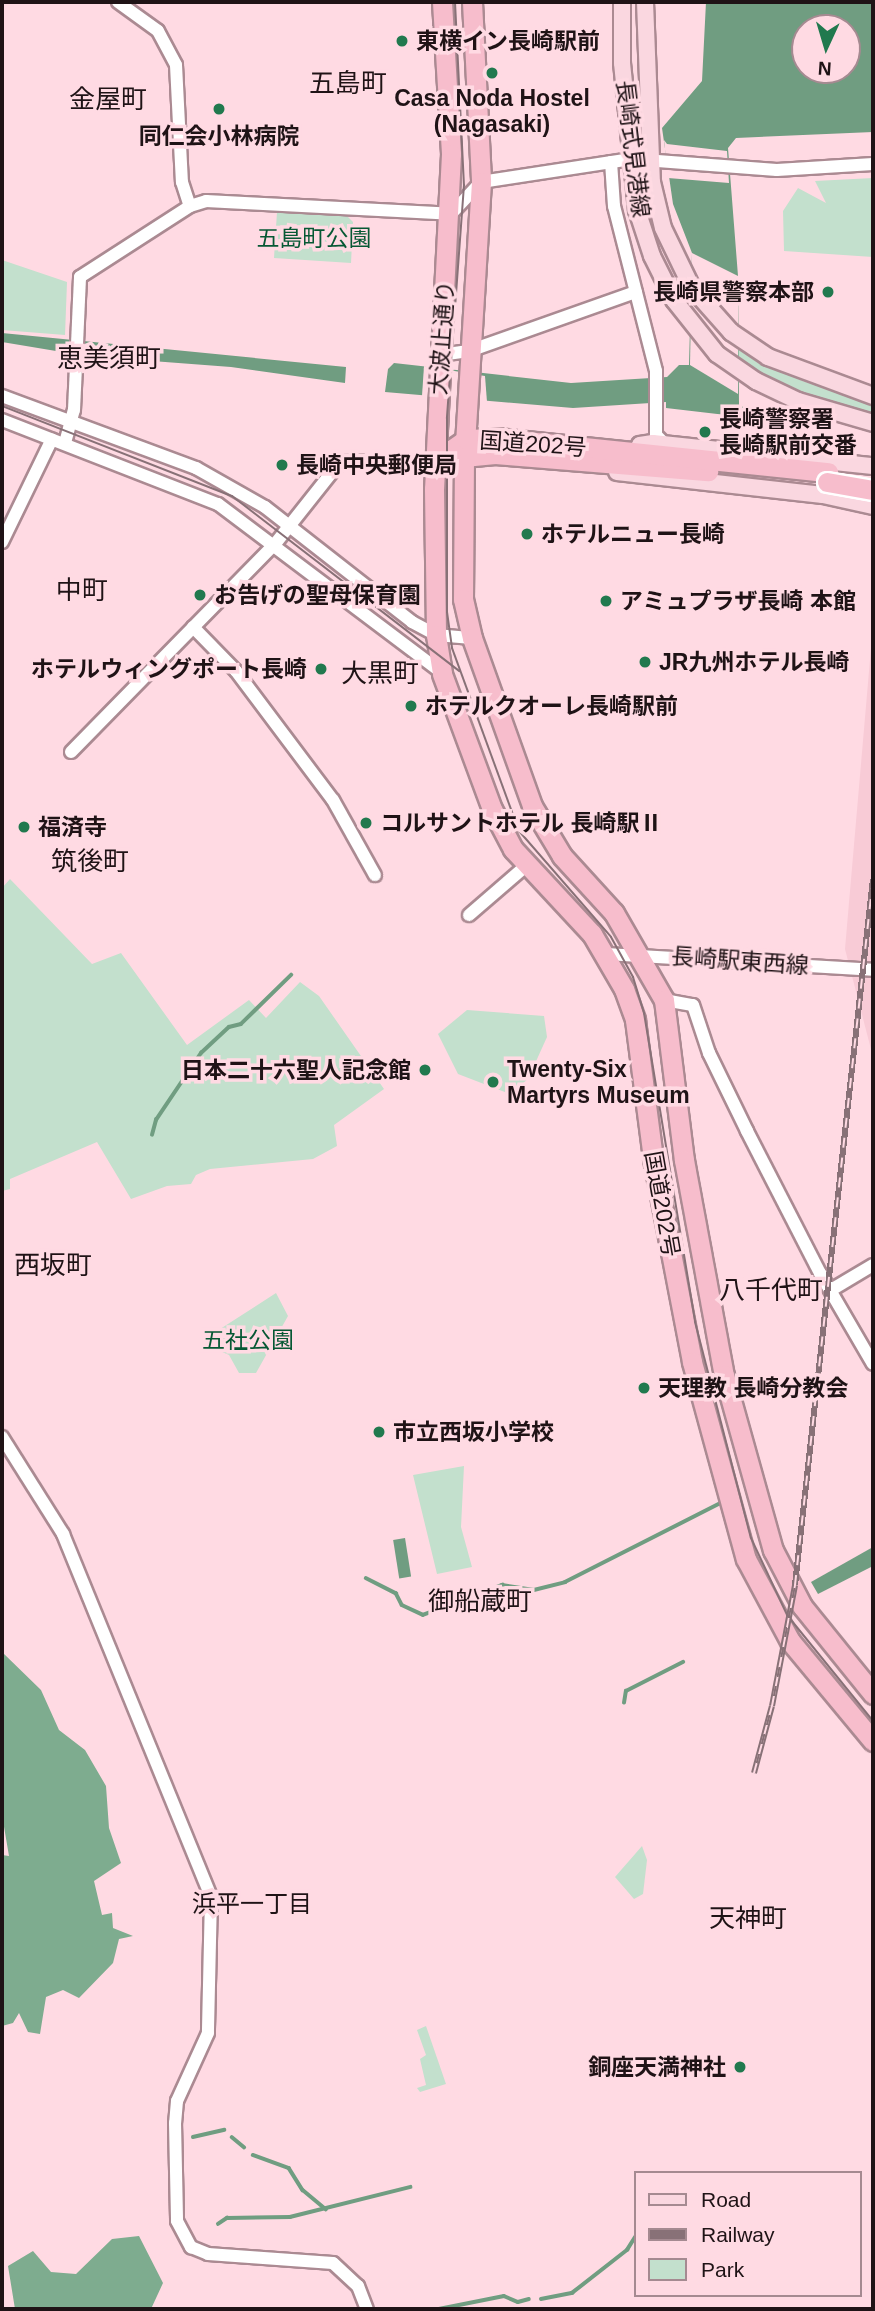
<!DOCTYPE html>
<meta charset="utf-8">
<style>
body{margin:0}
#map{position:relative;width:875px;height:2311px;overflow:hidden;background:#ffdae3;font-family:Helvetica,"Noto Sans JP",sans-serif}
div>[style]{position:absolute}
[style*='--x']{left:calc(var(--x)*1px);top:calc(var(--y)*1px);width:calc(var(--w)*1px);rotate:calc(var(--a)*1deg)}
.built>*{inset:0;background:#f8cbd6}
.green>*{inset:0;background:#c3e0cd}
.forest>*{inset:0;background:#7eac8f}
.water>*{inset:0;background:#709d81;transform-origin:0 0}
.pier>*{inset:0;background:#ffdae3}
.stream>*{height:3.5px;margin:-1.75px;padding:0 1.75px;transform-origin:1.75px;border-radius:1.75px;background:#709d81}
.roads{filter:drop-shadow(2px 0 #ab8a92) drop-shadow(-2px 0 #ab8a92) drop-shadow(0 2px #ab8a92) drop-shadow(0 -2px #ab8a92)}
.minor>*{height:12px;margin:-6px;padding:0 6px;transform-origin:6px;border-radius:6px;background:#fff}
.major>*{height:16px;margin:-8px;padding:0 8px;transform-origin:8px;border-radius:8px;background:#fad7e0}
.highway>*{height:19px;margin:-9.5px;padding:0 9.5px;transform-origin:9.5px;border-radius:9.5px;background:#f7bdcc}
.tram>*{height:2px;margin:-1px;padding:0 1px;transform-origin:1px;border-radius:1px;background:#887177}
.rail>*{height:6px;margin-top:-3px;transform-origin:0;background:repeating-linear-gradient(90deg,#ffdae3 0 10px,#887177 0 20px);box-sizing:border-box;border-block:2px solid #887177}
.bridges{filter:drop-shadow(2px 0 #fff) drop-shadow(-2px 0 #fff) drop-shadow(0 2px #fff) drop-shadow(0 -2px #fff)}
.highway-bridge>*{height:19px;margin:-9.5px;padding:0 9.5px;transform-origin:9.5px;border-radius:9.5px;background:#f7bdcc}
.dots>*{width:19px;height:19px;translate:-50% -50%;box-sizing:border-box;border:4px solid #ffdae3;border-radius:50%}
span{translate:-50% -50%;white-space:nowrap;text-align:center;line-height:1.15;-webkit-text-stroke:7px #ffdae3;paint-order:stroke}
.poi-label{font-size:23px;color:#1f1316;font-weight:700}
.left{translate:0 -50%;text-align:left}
.right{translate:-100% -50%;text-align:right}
.street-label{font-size:23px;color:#1f1316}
.park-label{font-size:23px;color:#065834}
.neighbourhood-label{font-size:24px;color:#1f1316}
.quarter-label{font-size:26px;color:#1f1316}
.frame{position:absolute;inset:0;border:4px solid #1f1316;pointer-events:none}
.legend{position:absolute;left:634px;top:2171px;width:228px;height:126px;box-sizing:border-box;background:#ffdae3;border:2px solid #a58a91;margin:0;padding:9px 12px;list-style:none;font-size:21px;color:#1f1316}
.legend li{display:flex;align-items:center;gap:14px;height:35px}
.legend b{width:35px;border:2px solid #a58a91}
.north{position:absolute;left:791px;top:14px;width:70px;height:70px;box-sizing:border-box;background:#ffdae3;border:2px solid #a58a91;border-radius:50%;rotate:184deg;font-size:19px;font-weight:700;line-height:28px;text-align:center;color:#1f1316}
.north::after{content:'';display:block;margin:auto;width:24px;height:32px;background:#21794e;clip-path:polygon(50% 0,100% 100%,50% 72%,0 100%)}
</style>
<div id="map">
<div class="built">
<div style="clip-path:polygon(873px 625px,873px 1057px,845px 949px)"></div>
</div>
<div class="green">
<div style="clip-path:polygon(873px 178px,873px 257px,784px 251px,783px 211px,798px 188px,826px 203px,815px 181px)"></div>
<div style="clip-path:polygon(277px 212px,347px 216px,353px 222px,351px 263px,274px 258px)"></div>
<div style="clip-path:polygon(2px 260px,67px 282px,65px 335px,2px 330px)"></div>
<div style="clip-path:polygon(738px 347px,803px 381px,873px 403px,873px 414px,822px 404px,738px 365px)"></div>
<div style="clip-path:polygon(10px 879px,92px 964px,121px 953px,187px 1045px,249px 1000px,266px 1018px,300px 982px,319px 996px,384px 1089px,334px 1125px,337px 1146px,313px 1159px,210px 1169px,196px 1175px,191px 1184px,167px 1186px,131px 1199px,97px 1142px,10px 1179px,10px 1189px,2px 1191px,2px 888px)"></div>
<div style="clip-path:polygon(467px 1010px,544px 1016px,547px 1037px,528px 1079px,510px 1094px,458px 1074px,438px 1034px)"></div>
<div style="clip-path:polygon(276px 1293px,288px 1316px,256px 1373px,239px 1373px,229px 1355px,220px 1351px,217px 1331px)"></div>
<div style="clip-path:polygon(464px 1466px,461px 1527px,472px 1567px,437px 1574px,413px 1475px)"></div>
<div style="clip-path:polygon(642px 1846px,647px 1860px,643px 1894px,634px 1899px,615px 1877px)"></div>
<div style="clip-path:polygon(426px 2026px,446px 2084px,420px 2092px,417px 2088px,426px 2085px,420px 2059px,426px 2055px,417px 2030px)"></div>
</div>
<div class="forest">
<div style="clip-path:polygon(2px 1652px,41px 1690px,59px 1730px,85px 1750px,106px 1786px,109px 1828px,121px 1863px,94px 1881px,102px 1915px,112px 1913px,113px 1928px,133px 1936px,119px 1939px,113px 1963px,79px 1998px,63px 1990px,46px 1997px,40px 2034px,28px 2032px,19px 2013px,13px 2023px,2px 2026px,2px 1855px,9px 1856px,2px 1815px)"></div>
<div style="clip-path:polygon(139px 2236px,163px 2283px,151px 2309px,15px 2309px,8px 2266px,33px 2251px,51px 2272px,76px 2274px,112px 2239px)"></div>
</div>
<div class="water">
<div style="clip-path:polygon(evenodd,706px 2px,873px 2px,873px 132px,736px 138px,728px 148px,738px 276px,739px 405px,744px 407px,743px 417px,666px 408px,666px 402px,573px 408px,385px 392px,388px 369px,394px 363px,571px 383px,667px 377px,679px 365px,689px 365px,692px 253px,673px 204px,662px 128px,702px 81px,706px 2px,805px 28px,847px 28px,847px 70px,805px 70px,805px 28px)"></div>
<div style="clip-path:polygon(2px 333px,346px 367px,345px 383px,231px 367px,86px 356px,2px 342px)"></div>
<div style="left:405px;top:1538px;width:39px;height:12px;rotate:81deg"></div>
<div style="clip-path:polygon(873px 1547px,873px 1566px,818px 1594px,811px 1582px)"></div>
</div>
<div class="pier">
<div style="clip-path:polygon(664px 140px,667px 144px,727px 151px,729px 183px,668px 178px)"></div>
<div style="clip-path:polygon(692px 253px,738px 276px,738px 394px,690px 365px)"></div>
<div style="clip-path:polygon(424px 366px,485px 376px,487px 402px,422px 396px)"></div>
</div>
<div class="stream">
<div style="--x:152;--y:1135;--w:16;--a:-75"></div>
<div style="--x:156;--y:1120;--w:81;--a:-56.1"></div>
<div style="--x:201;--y:1053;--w:38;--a:-43"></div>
<div style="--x:229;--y:1027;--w:12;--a:-14"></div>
<div style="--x:241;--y:1024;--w:70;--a:-44.4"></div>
<div style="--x:366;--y:1578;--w:34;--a:27"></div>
<div style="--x:396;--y:1593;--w:13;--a:63"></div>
<div style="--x:402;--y:1605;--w:23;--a:25"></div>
<div style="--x:423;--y:1615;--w:85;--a:-20.8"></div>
<div style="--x:502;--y:1585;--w:32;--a:9"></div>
<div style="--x:534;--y:1590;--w:32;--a:-14"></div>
<div style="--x:565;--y:1582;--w:175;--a:-26.9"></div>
<div style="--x:624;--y:1703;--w:12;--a:-81"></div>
<div style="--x:626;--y:1691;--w:64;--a:-27"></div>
<div style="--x:193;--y:2137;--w:32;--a:-13"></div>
<div style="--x:232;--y:2137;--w:16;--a:40"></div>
<div style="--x:253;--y:2155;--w:38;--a:20"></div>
<div style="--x:289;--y:2168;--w:26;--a:58"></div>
<div style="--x:303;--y:2190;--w:30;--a:40"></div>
<div style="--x:218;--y:2224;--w:11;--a:-34"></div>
<div style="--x:227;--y:2218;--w:63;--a:-0.9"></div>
<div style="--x:290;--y:2217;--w:124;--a:-14"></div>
<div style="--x:541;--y:2299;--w:32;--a:-11"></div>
<div style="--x:572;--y:2293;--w:70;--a:-38"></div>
<div style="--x:627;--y:2250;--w:15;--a:-58"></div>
<div style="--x:439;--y:2309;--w:66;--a:-11.3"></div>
<div style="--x:504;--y:2296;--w:15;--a:23"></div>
<div style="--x:518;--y:2302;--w:11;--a:-15"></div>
</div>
<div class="roads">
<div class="minor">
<div style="--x:118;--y:2;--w:49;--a:35.9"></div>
<div style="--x:158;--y:31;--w:38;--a:62"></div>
<div style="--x:176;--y:65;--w:117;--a:87.1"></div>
<div style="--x:182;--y:182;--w:25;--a:72"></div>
<div style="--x:611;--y:162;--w:44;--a:86.1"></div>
<div style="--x:614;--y:206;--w:170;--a:75.7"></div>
<div style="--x:656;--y:371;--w:64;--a:90"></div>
<div style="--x:656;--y:435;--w:14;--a:45"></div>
<div style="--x:440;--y:355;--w:29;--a:-8"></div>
<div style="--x:469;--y:351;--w:177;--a:-19.5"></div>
<div style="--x:2;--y:396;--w:207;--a:20.4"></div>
<div style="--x:196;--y:468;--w:79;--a:29.5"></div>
<div style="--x:265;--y:507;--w:187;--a:38"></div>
<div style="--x:412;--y:622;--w:27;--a:28"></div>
<div style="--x:436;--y:635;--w:36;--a:5"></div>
<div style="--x:2;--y:420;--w:232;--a:21.3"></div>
<div style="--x:218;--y:504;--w:278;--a:37"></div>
<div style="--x:65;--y:443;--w:34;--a:-75"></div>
<div style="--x:74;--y:410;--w:133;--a:-87.4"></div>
<div style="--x:80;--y:277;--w:131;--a:-32.8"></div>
<div style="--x:190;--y:206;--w:17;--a:-17"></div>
<div style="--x:206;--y:201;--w:245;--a:3"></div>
<div style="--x:451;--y:214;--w:44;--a:-46.8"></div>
<div style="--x:481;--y:182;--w:152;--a:-8.7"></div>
<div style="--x:631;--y:159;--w:146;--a:4.3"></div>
<div style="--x:777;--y:170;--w:96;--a:-3.6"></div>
<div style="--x:2;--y:542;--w:114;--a:-64.1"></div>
<div style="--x:193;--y:627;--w:62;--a:45.7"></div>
<div style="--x:236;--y:671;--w:161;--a:53.1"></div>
<div style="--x:333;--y:800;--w:86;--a:60.8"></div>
<div style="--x:71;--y:752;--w:291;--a:-45.6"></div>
<div style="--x:275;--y:544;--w:105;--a:-51.6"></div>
<div style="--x:340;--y:462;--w:95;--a:-0.6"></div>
<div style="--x:469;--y:915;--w:78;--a:-40.8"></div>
<div style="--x:606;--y:954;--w:267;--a:3.4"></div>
<div style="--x:664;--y:1000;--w:29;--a:10"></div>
<div style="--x:693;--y:1005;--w:51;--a:71.6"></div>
<div style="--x:709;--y:1053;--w:87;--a:64"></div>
<div style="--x:747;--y:1131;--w:160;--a:62.8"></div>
<div style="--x:820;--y:1273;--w:105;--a:59.8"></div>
<div style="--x:831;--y:1290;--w:49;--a:-30.8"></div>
<div style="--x:2;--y:1437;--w:115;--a:57.8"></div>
<div style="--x:63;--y:1534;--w:392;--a:67.8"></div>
<div style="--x:211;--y:1897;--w:136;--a:91.3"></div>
<div style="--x:208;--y:2033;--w:75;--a:114.5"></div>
<div style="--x:177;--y:2101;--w:22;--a:95"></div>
<div style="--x:175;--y:2123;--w:98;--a:88.8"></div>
<div style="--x:177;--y:2221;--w:30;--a:62"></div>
<div style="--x:191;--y:2247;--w:18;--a:22"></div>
<div style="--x:208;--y:2254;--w:125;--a:4.1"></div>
<div style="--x:333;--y:2263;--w:34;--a:43"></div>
<div style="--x:358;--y:2286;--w:25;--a:69"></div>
</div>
<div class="major">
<div style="--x:622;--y:2;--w:61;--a:90"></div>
<div style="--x:622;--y:63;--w:148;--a:84.2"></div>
<div style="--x:637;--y:210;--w:48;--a:71.9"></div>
<div style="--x:652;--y:256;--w:49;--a:63.4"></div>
<div style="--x:674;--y:300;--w:69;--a:51.5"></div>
<div style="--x:717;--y:354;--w:47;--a:34.7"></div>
<div style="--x:756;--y:381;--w:47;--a:25.5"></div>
<div style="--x:798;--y:401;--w:78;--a:16.3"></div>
<div style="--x:645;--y:2;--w:180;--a:87.8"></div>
<div style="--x:652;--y:182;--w:47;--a:76.6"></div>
<div style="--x:663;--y:228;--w:67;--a:64.2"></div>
<div style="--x:692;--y:288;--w:59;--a:48.4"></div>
<div style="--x:731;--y:332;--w:45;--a:34"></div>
<div style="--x:768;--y:357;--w:112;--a:20.4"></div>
<div style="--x:639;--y:452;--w:7;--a:-82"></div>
<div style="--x:640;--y:445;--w:13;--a:-9"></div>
<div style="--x:653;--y:443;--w:221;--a:6"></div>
<div style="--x:617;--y:472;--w:207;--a:6.4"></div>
<div style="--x:823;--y:495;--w:51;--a:12.4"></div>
</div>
<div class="highway">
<div style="--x:442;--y:2;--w:152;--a:86.6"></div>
<div style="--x:451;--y:154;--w:335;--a:92.9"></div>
<div style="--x:434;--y:489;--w:146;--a:89.2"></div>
<div style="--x:436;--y:635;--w:39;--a:81"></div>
<div style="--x:442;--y:674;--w:144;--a:69.7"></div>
<div style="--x:492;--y:809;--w:45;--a:62.3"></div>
<div style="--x:513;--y:849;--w:116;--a:47.1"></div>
<div style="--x:592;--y:934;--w:64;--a:59.8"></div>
<div style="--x:624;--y:989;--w:33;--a:70"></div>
<div style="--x:635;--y:1020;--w:140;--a:82.6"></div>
<div style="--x:653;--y:1159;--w:207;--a:79.1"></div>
<div style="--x:692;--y:1362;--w:204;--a:74.7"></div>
<div style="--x:746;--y:1559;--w:93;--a:61.8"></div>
<div style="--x:790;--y:1641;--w:130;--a:50.3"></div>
<div style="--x:472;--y:2;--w:180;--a:87.1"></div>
<div style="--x:481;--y:182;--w:276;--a:93.5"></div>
<div style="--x:464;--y:457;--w:142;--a:90.4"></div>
<div style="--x:463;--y:599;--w:40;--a:77"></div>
<div style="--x:472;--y:638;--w:178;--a:70.3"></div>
<div style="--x:532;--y:806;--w:58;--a:59"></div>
<div style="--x:562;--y:856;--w:77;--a:47.6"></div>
<div style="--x:614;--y:913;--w:100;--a:60.1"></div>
<div style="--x:664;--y:1000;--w:161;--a:82.9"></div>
<div style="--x:684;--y:1160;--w:219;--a:79.5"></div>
<div style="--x:724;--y:1375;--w:182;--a:74.4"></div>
<div style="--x:773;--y:1550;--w:63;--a:62.6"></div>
<div style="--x:802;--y:1606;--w:113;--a:51.1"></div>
<div style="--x:453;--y:458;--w:42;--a:-5.4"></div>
<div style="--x:495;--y:454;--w:214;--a:4.6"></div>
<div style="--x:435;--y:461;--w:38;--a:-35"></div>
<div style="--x:466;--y:439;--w:31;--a:-2"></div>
<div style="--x:497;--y:438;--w:333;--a:5.9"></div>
</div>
</div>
<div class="tram">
<div style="--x:455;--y:2;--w:183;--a:87.2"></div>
<div style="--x:464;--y:185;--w:234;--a:94.2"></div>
<div style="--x:447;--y:418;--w:194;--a:90"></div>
<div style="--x:447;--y:612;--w:36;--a:82"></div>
<div style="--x:452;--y:648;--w:195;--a:69.9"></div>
<div style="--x:519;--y:831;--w:140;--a:49"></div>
<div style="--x:611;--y:937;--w:46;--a:61.2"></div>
<div style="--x:633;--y:977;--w:38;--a:73"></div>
<div style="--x:644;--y:1013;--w:313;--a:80.6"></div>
<div style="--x:695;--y:1322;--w:223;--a:75.5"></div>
<div style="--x:751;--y:1538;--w:85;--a:64.9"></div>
<div style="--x:787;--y:1615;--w:136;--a:50.9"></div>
<div style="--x:2;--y:406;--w:247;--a:21.4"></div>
<div style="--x:232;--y:496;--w:287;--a:37.6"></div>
</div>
<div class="rail">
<div style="--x:754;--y:1773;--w:69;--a:-75"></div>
<div style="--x:772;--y:1706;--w:123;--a:-79.2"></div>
<div style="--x:795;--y:1585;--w:710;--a:-83.7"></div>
</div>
<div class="bridges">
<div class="highway-bridge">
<div style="--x:827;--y:482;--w:47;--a:9.9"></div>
</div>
</div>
<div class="dots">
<div style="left:402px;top:41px;background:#21794e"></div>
<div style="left:492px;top:73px;background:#21794e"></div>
<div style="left:219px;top:109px;background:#21794e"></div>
<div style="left:828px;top:292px;background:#21794e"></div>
<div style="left:705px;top:432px;background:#21794e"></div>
<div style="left:282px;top:465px;background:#21794e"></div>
<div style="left:527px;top:534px;background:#21794e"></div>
<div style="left:200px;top:595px;background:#21794e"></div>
<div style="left:606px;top:601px;background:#21794e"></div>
<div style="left:645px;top:662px;background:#21794e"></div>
<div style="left:321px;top:669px;background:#21794e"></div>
<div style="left:411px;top:706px;background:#21794e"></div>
<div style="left:366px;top:823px;background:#21794e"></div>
<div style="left:24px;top:827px;background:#21794e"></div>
<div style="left:425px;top:1070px;background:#21794e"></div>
<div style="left:493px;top:1082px;background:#21794e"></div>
<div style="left:644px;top:1388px;background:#21794e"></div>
<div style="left:379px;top:1432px;background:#21794e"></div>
<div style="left:740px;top:2067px;background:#21794e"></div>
</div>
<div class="poi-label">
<span class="left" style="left:416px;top:41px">東横イン長崎駅前</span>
<span style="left:492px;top:111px">Casa Noda Hostel<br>(Nagasaki)</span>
<span style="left:219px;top:136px">同仁会小林病院</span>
<span class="right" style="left:814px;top:292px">長崎県警察本部</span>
<span class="left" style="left:719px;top:432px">長崎警察署<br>長崎駅前交番</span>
<span class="left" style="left:296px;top:465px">長崎中央郵便局</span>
<span class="left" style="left:541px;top:534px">ホテルニュー長崎</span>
<span class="left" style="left:214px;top:595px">お告げの聖母保育園</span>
<span class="left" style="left:620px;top:601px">アミュプラザ長崎 本館</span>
<span class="left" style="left:659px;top:662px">JR九州ホテル長崎</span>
<span class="right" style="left:307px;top:669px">ホテルウィングポート長崎</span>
<span class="left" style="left:425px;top:706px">ホテルクオーレ長崎駅前</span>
<span class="left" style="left:380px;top:823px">コルサントホテル 長崎駅Ⅱ</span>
<span class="left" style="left:38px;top:827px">福済寺</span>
<span class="left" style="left:507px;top:1082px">Twenty-Six<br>Martyrs Museum</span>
<span class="right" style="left:411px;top:1070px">日本二十六聖人記念館</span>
<span class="left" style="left:658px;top:1388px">天理教 長崎分教会</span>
<span class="left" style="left:393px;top:1432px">市立西坂小学校</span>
<span class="right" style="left:726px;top:2067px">銅座天満神社</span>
</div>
<div class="street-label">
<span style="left:633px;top:149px;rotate:83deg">長崎式見港線</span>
<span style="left:442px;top:338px;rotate:-86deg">大波止通り</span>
<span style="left:533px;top:444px;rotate:4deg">国道202号</span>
<span style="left:740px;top:961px;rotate:4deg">長崎駅東西線</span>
<span style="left:662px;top:1204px;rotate:80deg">国道202号</span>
</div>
<div class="park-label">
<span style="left:314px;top:238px">五島町公園</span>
<span style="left:248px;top:1340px">五社公園</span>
</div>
<div class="neighbourhood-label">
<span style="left:252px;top:1904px">浜平一丁目</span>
</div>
<div class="quarter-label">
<span style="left:348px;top:84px">五島町</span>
<span style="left:108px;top:100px">金屋町</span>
<span style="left:109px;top:359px">恵美須町</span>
<span style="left:82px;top:591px">中町</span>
<span style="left:380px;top:674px">大黒町</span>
<span style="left:90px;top:862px">筑後町</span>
<span style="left:53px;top:1266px">西坂町</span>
<span style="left:771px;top:1291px">八千代町</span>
<span style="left:480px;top:1602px">御船蔵町</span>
<span style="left:748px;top:1919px">天神町</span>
</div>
<div class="frame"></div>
<ul class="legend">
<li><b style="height:9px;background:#fad7e0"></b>Road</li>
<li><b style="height:9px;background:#887177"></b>Railway</li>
<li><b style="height:19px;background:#c3e0cd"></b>Park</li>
</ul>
<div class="north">N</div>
</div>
